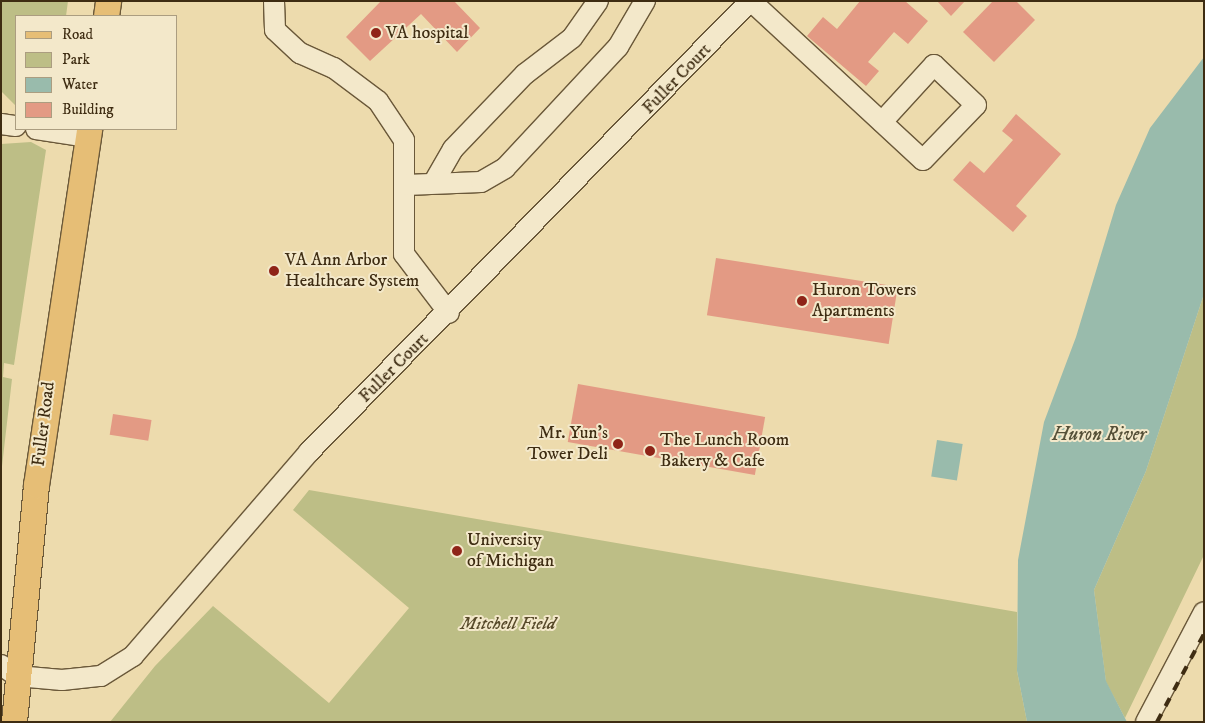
<!DOCTYPE html>
<style>
body{margin:0}
#map{position:relative;width:1205px;height:723px;overflow:hidden;background:#eddbad;font-family:"IM FELL DW Pica",serif}
div>[style]{position:absolute}
[style*='--x']{left:calc(var(--x)*1px);top:calc(var(--y)*1px);width:calc(var(--w)*1px);rotate:calc(var(--a)*1deg)}
.green>*{inset:0;background:#bdbe86}
.water>*{inset:0;background:#99bbac;transform-origin:0 0}
.building>*{inset:0;background:#e39a84;transform-origin:0 0}
.roads{filter:drop-shadow(1px 0 #6a5839) drop-shadow(-1px 0 #6a5839) drop-shadow(0 1px #6a5839) drop-shadow(0 -1px #6a5839)}
.minor>*{height:20px;margin:-10px;padding:0 10px;transform-origin:10px;border-radius:10px;background:#f3e8ca}
.major>*{height:25px;margin:-12.5px;padding:0 12.5px;transform-origin:12.5px;border-radius:12.5px;background:#e6be76}
.rail>*{height:4px;margin-top:-2px;transform-origin:0;background:repeating-linear-gradient(90deg,#3e2c12 0 9px,transparent 0 18px)}
.dots>*{width:14px;height:14px;translate:-50% -50%;box-sizing:border-box;border:2px solid #f3e8ca;border-radius:50%}
span{translate:-50% -50%;white-space:nowrap;text-align:center;line-height:1.15;-webkit-text-stroke:4px #f3e8ca;paint-order:stroke}
.poi-label{font-size:18px;color:#3e2c12}
.left{translate:0 -50%;text-align:left}
.right{translate:-100% -50%;text-align:right}
.street-label{font-size:18px;color:#3e2c12}
.park-label{font-size:18px;color:#574929;font-style:italic}
.water-label{font-size:19px;color:#555038;font-style:italic}
.frame{position:absolute;inset:0;border:2px solid #3e2c12;pointer-events:none}
.legend{position:absolute;left:15px;top:15px;width:162px;height:115px;box-sizing:border-box;background:#f3e8ca;border:1px solid #ab9d80;margin:0;padding:6px 9px;list-style:none;font-size:15px;color:#3e2c12}
.legend li{display:flex;align-items:center;gap:10px;height:25px}
.legend b{width:25px;border:1px solid #ab9d80}
</style>
<div id="map">
<div class="green">
<div style="clip-path:polygon(1px 1px,68px 1px,66px 16px,16px 16px,16px 106px,1px 91px)"></div>
<div style="clip-path:polygon(31px 142px,46px 150px,14px 365px,4px 363px,3px 377px,12px 379px,1px 475px,1px 144px)"></div>
<div style="clip-path:polygon(1204px 294px,1204px 555px,1125px 718px,1106px 682px,1094px 590px,1146px 471px)"></div>
<div style="clip-path:polygon(309px 490px,1017px 612px,1017px 671px,1027px 722px,110px 722px,155px 666px,213px 606px,329px 703px,409px 608px,293px 510px)"></div>
</div>
<div class="water">
<div style="clip-path:polygon(1204px 57px,1204px 294px,1146px 471px,1094px 590px,1106px 681px,1127px 722px,1027px 722px,1017px 671px,1018px 560px,1044px 422px,1076px 337px,1116px 205px,1150px 128px)"></div>
<div style="left:937px;top:440px;width:26px;height:37px;rotate:9deg"></div>
</div>
<div class="building">
<div style="clip-path:polygon(381px 1px,454px 1px,480px 28px,457px 52px,421px 14px,370px 61px,346px 37px)"></div>
<div style="clip-path:polygon(860px 1px,905px 1px,928px 21px,908px 44px,894px 32px,868px 62px,879px 71px,866px 86px,807px 36px,823px 17px,837px 29px)"></div>
<div style="clip-path:polygon(937px 1px,965px 1px,951px 16px)"></div>
<div style="clip-path:polygon(993px 1px,1016px 1px,1035px 20px,994px 62px,963px 32px)"></div>
<div style="clip-path:polygon(1016px 114px,1061px 154px,1016px 206px,1027px 216px,1013px 232px,953px 180px,970px 161px,984px 173px,1013px 140px,1002px 131px)"></div>
<div style="left:716px;top:258px;width:184px;height:58px;rotate:9deg"></div>
<div style="left:578px;top:384px;width:190px;height:59px;rotate:10deg"></div>
<div style="left:113px;top:414px;width:39px;height:21px;rotate:9deg"></div>
</div>
<div class="roads">
<div class="minor">
<div style="--x:274;--y:1;--w:29;--a:88"></div>
<div style="--x:275;--y:30;--w:34;--a:43"></div>
<div style="--x:300;--y:53;--w:37;--a:24"></div>
<div style="--x:334;--y:68;--w:55;--a:36.9"></div>
<div style="--x:378;--y:101;--w:47;--a:56.3"></div>
<div style="--x:404;--y:140;--w:114;--a:90"></div>
<div style="--x:404;--y:254;--w:74;--a:52.7"></div>
<div style="--x:751;--y:1;--w:234;--a:42.8"></div>
<div style="--x:923;--y:160;--w:76;--a:-46.1"></div>
<div style="--x:976;--y:105;--w:58;--a:-136.4"></div>
<div style="--x:934;--y:65;--w:77;--a:132.4"></div>
<div style="--x:1;--y:124;--w:15;--a:8"></div>
<div style="--x:36;--y:129;--w:53;--a:8.7"></div>
<div style="--x:434;--y:182;--w:38;--a:-60"></div>
<div style="--x:453;--y:149;--w:104;--a:-46.2"></div>
<div style="--x:525;--y:74;--w:59;--a:-37.5"></div>
<div style="--x:572;--y:38;--w:45;--a:-54.9"></div>
<div style="--x:406;--y:185;--w:75;--a:-2.3"></div>
<div style="--x:481;--y:182;--w:28;--a:-30"></div>
<div style="--x:505;--y:168;--w:166;--a:-47"></div>
<div style="--x:618;--y:47;--w:53;--a:-59.6"></div>
<div style="--x:1;--y:665;--w:19;--a:35"></div>
<div style="--x:17;--y:676;--w:45;--a:5.1"></div>
<div style="--x:62;--y:680;--w:39;--a:-6"></div>
<div style="--x:101;--y:676;--w:38;--a:-32"></div>
<div style="--x:133;--y:656;--w:269;--a:-49.2"></div>
<div style="--x:309;--y:452;--w:631;--a:-45.64"></div>
<div style="--x:1146;--y:722;--w:124;--a:-62.2"></div>
</div>
<div class="major">
<div style="--x:106;--y:16;--w:15;--a:-82"></div>
<div style="--x:14;--y:722;--w:238;--a:-84.7"></div>
<div style="--x:36;--y:485;--w:360;--a:-81.5"></div>
</div>
</div>
<div class="rail">
<div style="--x:1157;--y:722;--w:100;--a:-61.9"></div>
</div>
<div class="dots">
<div style="left:376px;top:33px;background:#8f2418"></div>
<div style="left:274px;top:271px;background:#8f2418"></div>
<div style="left:802px;top:301px;background:#8f2418"></div>
<div style="left:618px;top:444px;background:#8f2418"></div>
<div style="left:650px;top:451px;background:#8f2418"></div>
<div style="left:457px;top:551px;background:#8f2418"></div>
</div>
<div class="poi-label">
<span class="left" style="left:386px;top:33px">VA hospital</span>
<span class="left" style="left:285px;top:271px">VA Ann Arbor<br>Healthcare System</span>
<span class="left" style="left:812px;top:301px">Huron Towers<br>Apartments</span>
<span class="right" style="left:608px;top:444px">Mr. Yun's<br>Tower Deli</span>
<span class="left" style="left:660px;top:451px">The Lunch Room<br>Bakery &amp; Cafe</span>
<span class="left" style="left:467px;top:551px">University<br>of Michigan</span>
</div>
<div class="street-label">
<span style="left:677px;top:79px;rotate:-46deg">Fuller Court</span>
<span style="left:394px;top:368px;rotate:-45deg">Fuller Court</span>
<span style="left:44px;top:424px;rotate:-83deg">Fuller Road</span>
</div>
<div class="park-label">
<span style="left:508px;top:624px">Mitchell Field</span>
</div>
<div class="water-label">
<span style="left:1099px;top:435px">Huron River</span>
</div>
<div class="frame"></div>
<ul class="legend">
<li><b style="height:6px;background:#e6be76"></b>Road</li>
<li><b style="height:14px;background:#bdbe86"></b>Park</li>
<li><b style="height:14px;background:#99bbac"></b>Water</li>
<li><b style="height:14px;background:#e39a84"></b>Building</li>
</ul>
</div>
